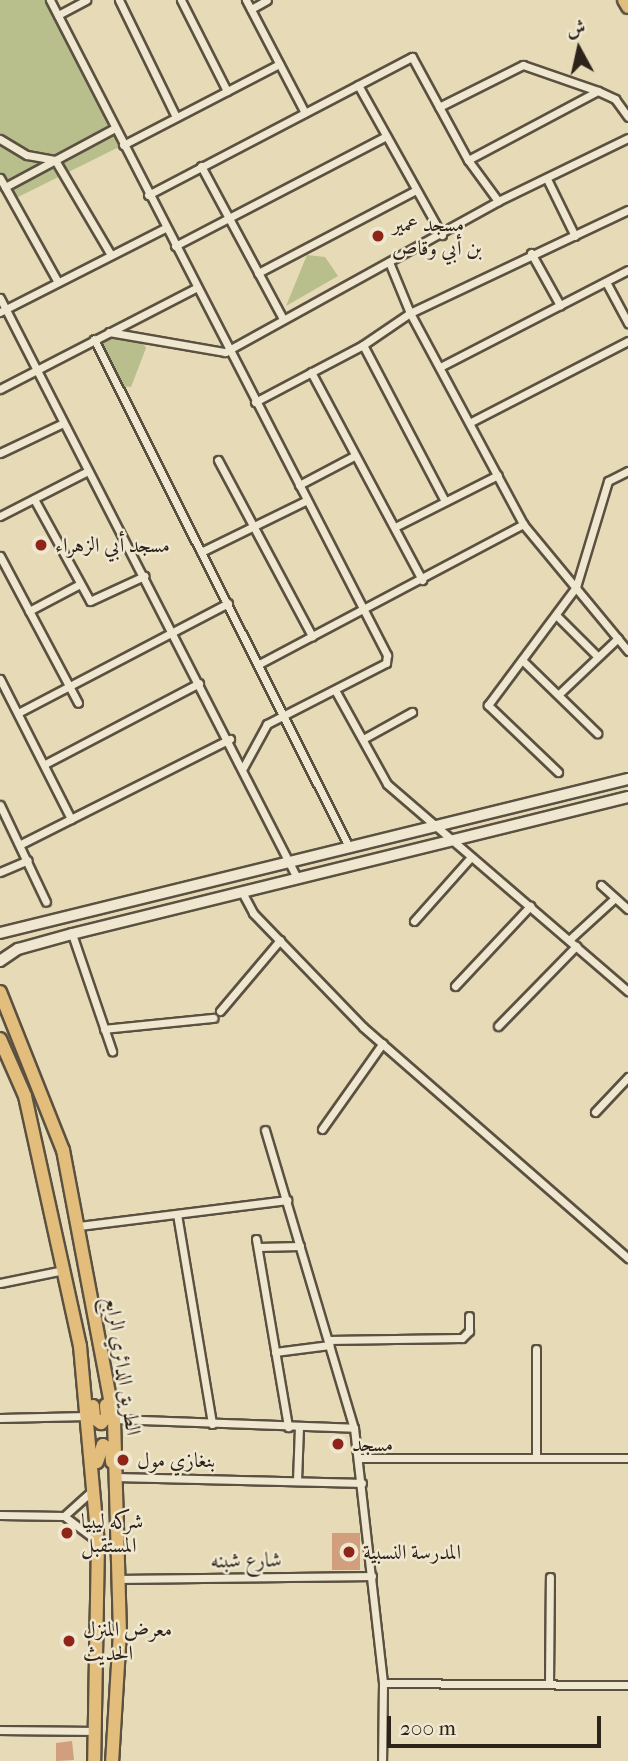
<!DOCTYPE html>
<meta charset="utf-8">
<style>
body{margin:0}
#map{position:relative;width:628px;height:1761px;overflow:hidden;background:#e6dab7;font-family:"IM FELL French Canon",Amiri,serif}
div>[style]{position:absolute}
[style*='--x']{left:calc(var(--x)*1px);top:calc(var(--y)*1px);width:calc(var(--w)*1px);rotate:calc(var(--a)*1deg)}
.green>*{inset:0;background:#b8be8c}
.building>*{inset:0;background:#d19f7d;transform-origin:0 0}
.roads{filter:drop-shadow(2px 0 #5b5141) drop-shadow(-2px 0 #5b5141) drop-shadow(0 2px #5b5141) drop-shadow(0 -2px #5b5141)}
.minor>*{height:7px;margin:-3.5px;padding:0 3.5px;transform-origin:3.5px;border-radius:3.5px;background:#efe7d0}
.secondary>*{height:10px;margin:-5px;padding:0 5px;transform-origin:5px;border-radius:5px;background:#efe7d0}
.primary>*{height:12px;margin:-6px;padding:0 6px;transform-origin:6px;border-radius:6px;background:#e3bd7c}
.dots>*{width:19px;height:19px;translate:-50% -50%;box-sizing:border-box;border:4px solid #efe7d0;border-radius:50%}
span{translate:-50% -50%;white-space:nowrap;text-align:center;line-height:1.15;-webkit-text-stroke:5px #efe7d0;paint-order:stroke}
.poi-label{font-size:21px;color:#2d231a}
.left{translate:0 -50%;text-align:left}
.street-label{font-size:21px;color:#2d231a}
.north{position:absolute;left:544px;top:14px;width:70px;height:70px;-webkit-text-stroke:5px #efe7d0;paint-order:stroke;rotate:352deg;font-size:19px;font-weight:700;line-height:28px;text-align:center;color:#2d231a}
.north::after{content:'';display:block;margin:auto;width:24px;height:32px;background:#2d231a;clip-path:polygon(50% 0,100% 100%,50% 72%,0 100%)}
.scale{position:absolute;left:387px;top:1716px;width:214px;height:32px;box-sizing:border-box;border:4px solid #2d231a;border-top:0;padding-left:9px;font-size:21px;line-height:24px;white-space:nowrap;color:#2d231a;-webkit-text-stroke:5px #efe7d0;paint-order:stroke}
</style>
<div id="map">
<div class="green">
<div style="clip-path:polygon(0 0,50px 0,123px 145px,14px 199px,0 174px)"></div>
<div style="clip-path:polygon(307px 255px,325px 257px,338px 276px,286px 306px)"></div>
<div style="clip-path:polygon(111px 333px,140px 339px,146px 348px,131px 387px,121px 386px,99px 344px)"></div>
</div>
<div class="building">
<div style="left:332px;top:1533px;width:28px;height:37px"></div>
<div style="clip-path:polygon(72px 1741px,74px 1760px,56px 1761px,56px 1743px)"></div>
</div>
<div class="roads">
<div class="minor">
<div style="--x:50;--y:0;--w:737;--a:62.77"></div>
<div style="--x:387;--y:655;--w:8;--a:97"></div>
<div style="--x:386;--y:663;--w:134;--a:152.9"></div>
<div style="--x:267;--y:724;--w:50;--a:118.6"></div>
<div style="--x:119;--y:0;--w:130;--a:64"></div>
<div style="--x:181;--y:0;--w:102;--a:63.2"></div>
<div style="--x:246;--y:0;--w:127;--a:62.4"></div>
<div style="--x:251;--y:9;--w:18;--a:-29"></div>
<div style="--x:58;--y:15;--w:32;--a:-28"></div>
<div style="--x:358;--y:85;--w:172;--a:60.8"></div>
<div style="--x:439;--y:107;--w:94;--a:-26.6"></div>
<div style="--x:523;--y:65;--w:79;--a:19.1"></div>
<div style="--x:598;--y:91;--w:19;--a:25"></div>
<div style="--x:615;--y:99;--w:22;--a:54"></div>
<div style="--x:0;--y:139;--w:31;--a:31"></div>
<div style="--x:27;--y:155;--w:28;--a:10"></div>
<div style="--x:55;--y:160;--w:110;--a:59.5"></div>
<div style="--x:123;--y:145;--w:176;--a:-27.4"></div>
<div style="--x:468;--y:160;--w:147;--a:-28"></div>
<div style="--x:201;--y:166;--w:171;--a:61.8"></div>
<div style="--x:0;--y:178;--w:119;--a:60.9"></div>
<div style="--x:548;--y:181;--w:61;--a:63.9"></div>
<div style="--x:5;--y:187;--w:125;--a:-28.2"></div>
<div style="--x:148;--y:195;--w:298;--a:-27.6"></div>
<div style="--x:412;--y:57;--w:117;--a:61.5"></div>
<div style="--x:468;--y:160;--w:51;--a:53.8"></div>
<div style="--x:175;--y:246;--w:238;--a:-27.5"></div>
<div style="--x:531;--y:253;--w:60;--a:60.9"></div>
<div style="--x:389;--y:262;--w:55;--a:67.6"></div>
<div style="--x:410;--y:313;--w:239;--a:61.8"></div>
<div style="--x:523;--y:524;--w:165;--a:50.4"></div>
<div style="--x:258;--y:273;--w:178;--a:-27.7"></div>
<div style="--x:606;--y:282;--w:47;--a:61.8"></div>
<div style="--x:0;--y:298;--w:652;--a:62.88"></div>
<div style="--x:0;--y:312;--w:185;--a:-27"></div>
<div style="--x:109;--y:332;--w:118;--a:9.8"></div>
<div style="--x:225;--y:352;--w:312;--a:-28.9"></div>
<div style="--x:498;--y:201;--w:144;--a:-25.9"></div>
<div style="--x:94;--y:339;--w:568;--a:63.34"></div>
<div style="--x:363;--y:345;--w:176;--a:62.3"></div>
<div style="--x:442;--y:366;--w:209;--a:-27.3"></div>
<div style="--x:311;--y:372;--w:236;--a:61.9"></div>
<div style="--x:0;--y:389;--w:220;--a:-27.3"></div>
<div style="--x:255;--y:402;--w:122;--a:-27.8"></div>
<div style="--x:363;--y:345;--w:57;--a:-34.2"></div>
<div style="--x:410;--y:313;--w:241;--a:-25.3"></div>
<div style="--x:471;--y:422;--w:177;--a:-27.3"></div>
<div style="--x:0;--y:453;--w:68;--a:-25.4"></div>
<div style="--x:218;--y:460;--w:200;--a:61.9"></div>
<div style="--x:299;--y:485;--w:62;--a:-27.8"></div>
<div style="--x:34;--y:499;--w:116;--a:61.2"></div>
<div style="--x:90;--y:601;--w:60;--a:-24.8"></div>
<div style="--x:0;--y:516;--w:99;--a:-27.1"></div>
<div style="--x:395;--y:527;--w:115;--a:-26.8"></div>
<div style="--x:201;--y:552;--w:118;--a:-26.1"></div>
<div style="--x:0;--y:556;--w:166;--a:62"></div>
<div style="--x:29;--y:611;--w:58;--a:-27.9"></div>
<div style="--x:557;--y:616;--w:57;--a:45"></div>
<div style="--x:522;--y:660;--w:105;--a:44.2"></div>
<div style="--x:261;--y:663;--w:297;--a:-27.9"></div>
<div style="--x:0;--y:679;--w:157;--a:63.1"></div>
<div style="--x:335;--y:690;--w:107;--a:61"></div>
<div style="--x:387;--y:784;--w:318;--a:40.7"></div>
<div style="--x:559;--y:694;--w:81;--a:-43.5"></div>
<div style="--x:18;--y:713;--w:237;--a:-27.6"></div>
<div style="--x:363;--y:739;--w:56;--a:-28.9"></div>
<div style="--x:45;--y:764;--w:174;--a:-27.7"></div>
<div style="--x:558;--y:772;--w:97;--a:-136.3"></div>
<div style="--x:488;--y:705;--w:147;--a:-53.3"></div>
<div style="--x:576;--y:587;--w:111;--a:-73.2"></div>
<div style="--x:608;--y:481;--w:22;--a:-27"></div>
<div style="--x:0;--y:805;--w:107;--a:64.6"></div>
<div style="--x:21;--y:844;--w:234;--a:-26.7"></div>
<div style="--x:0;--y:872;--w:30;--a:-23"></div>
<div style="--x:601;--y:885;--w:36;--a:42"></div>
<div style="--x:242;--y:892;--w:24;--a:62"></div>
<div style="--x:253;--y:913;--w:158;--a:46"></div>
<div style="--x:363;--y:1027;--w:352;--a:41.1"></div>
<div style="--x:414;--y:921;--w:86;--a:-48.3"></div>
<div style="--x:72;--y:934;--w:124;--a:71.1"></div>
<div style="--x:569;--y:940;--w:62;--a:-42.4"></div>
<div style="--x:455;--y:986;--w:110;--a:-46.8"></div>
<div style="--x:220;--y:1011;--w:93;--a:-49.8"></div>
<div style="--x:498;--y:1026;--w:112;--a:-45.7"></div>
<div style="--x:104;--y:1029;--w:110;--a:-5.8"></div>
<div style="--x:595;--y:1112;--w:48;--a:-46.7"></div>
<div style="--x:322;--y:1129;--w:105;--a:-54.7"></div>
<div style="--x:265;--y:1130;--w:311;--a:73.4"></div>
<div style="--x:354;--y:1428;--w:257;--a:83.5"></div>
<div style="--x:383;--y:1683;--w:78;--a:90.7"></div>
<div style="--x:177;--y:1214;--w:213;--a:80.5"></div>
<div style="--x:79;--y:1226;--w:210;--a:-7.1"></div>
<div style="--x:256;--y:1239;--w:191;--a:80.3"></div>
<div style="--x:258;--y:1247;--w:42;--a:-1.4"></div>
<div style="--x:0;--y:1283;--w:65;--a:-11.5"></div>
<div style="--x:328;--y:1340;--w:134;--a:-0.9"></div>
<div style="--x:462;--y:1338;--w:10;--a:-45"></div>
<div style="--x:469;--y:1331;--w:15;--a:-90"></div>
<div style="--x:275;--y:1352;--w:55;--a:-7.3"></div>
<div style="--x:0;--y:1418;--w:87;--a:-1.3"></div>
<div style="--x:114;--y:1419;--w:240;--a:2.1"></div>
<div style="--x:536;--y:1457;--w:108;--a:-90"></div>
<div style="--x:359;--y:1458;--w:269;--a:0"></div>
<div style="--x:118;--y:1477;--w:244;--a:1.4"></div>
<div style="--x:297;--y:1481;--w:54;--a:-87.9"></div>
<div style="--x:0;--y:1515;--w:64;--a:0.9"></div>
<div style="--x:64;--y:1516;--w:40;--a:37"></div>
<div style="--x:64;--y:1516;--w:38;--a:-42"></div>
<div style="--x:120;--y:1579;--w:252;--a:-0.7"></div>
<div style="--x:383;--y:1683;--w:245;--a:0.5"></div>
<div style="--x:549;--y:1684;--w:107;--a:-89.5"></div>
<div style="--x:0;--y:1730;--w:95;--a:0.6"></div>
</div>
<div class="secondary">
<div style="--x:0;--y:933;--w:647;--a:-13.78"></div>
<div style="--x:0;--y:961;--w:22;--a:-34"></div>
<div style="--x:18;--y:949;--w:56;--a:-15.5"></div>
<div style="--x:72;--y:934;--w:573;--a:-13.84"></div>
</div>
<div class="primary">
<div style="--x:624;--y:0;--w:8;--a:60"></div>
<div style="--x:0;--y:992;--w:170;--a:68.3"></div>
<div style="--x:63;--y:1150;--w:274;--a:79.3"></div>
<div style="--x:114;--y:1419;--w:213;--a:88.4"></div>
<div style="--x:120;--y:1632;--w:129;--a:93.5"></div>
<div style="--x:0;--y:1039;--w:62;--a:66.3"></div>
<div style="--x:25;--y:1096;--w:256;--a:77.6"></div>
<div style="--x:80;--y:1346;--w:197;--a:84.8"></div>
<div style="--x:98;--y:1542;--w:219;--a:91"></div>
<div style="--x:93;--y:1406;--w:12;--a:85"></div>
<div style="--x:94;--y:1418;--w:9;--a:36"></div>
<div style="--x:101;--y:1423;--w:8;--a:-45"></div>
<div style="--x:107;--y:1417;--w:12;--a:-95"></div>
<div style="--x:97;--y:1462;--w:18;--a:-71"></div>
<div style="--x:103;--y:1445;--w:9;--a:32"></div>
<div style="--x:111;--y:1450;--w:12;--a:85"></div>
</div>
</div>
<div class="dots">
<div style="left:378px;top:236px;background:#8f2418"></div>
<div style="left:41px;top:545px;background:#8f2418"></div>
<div style="left:338px;top:1444px;background:#8f2418"></div>
<div style="left:123px;top:1460px;background:#8f2418"></div>
<div style="left:67px;top:1533px;background:#8f2418"></div>
<div style="left:349px;top:1552px;background:#8f2418"></div>
<div style="left:69px;top:1641px;background:#8f2418"></div>
</div>
<div class="poi-label">
<span class="left" style="left:392px;top:236px">مسجد عمير<br>بن أبي وقاص</span>
<span class="left" style="left:55px;top:545px">مسجد أبي الزهراء</span>
<span class="left" style="left:352px;top:1444px">مسجد</span>
<span class="left" style="left:137px;top:1460px">بنغازي مول</span>
<span class="left" style="left:81px;top:1533px">شركه ليبيا<br>المستقبل</span>
<span class="left" style="left:363px;top:1552px">المدرسة النسبية</span>
<span class="left" style="left:83px;top:1641px">معرض المنزل<br>الحديث</span>
</div>
<div class="street-label">
<span style="left:123px;top:1366px;rotate:81deg">الطريق الدائري الرابع</span>
<span style="left:246px;top:1560px;rotate:-1deg">شارع شبنه</span>
</div>
<div class="north">ش</div>
<div class="scale">200 m</div>
</div>
